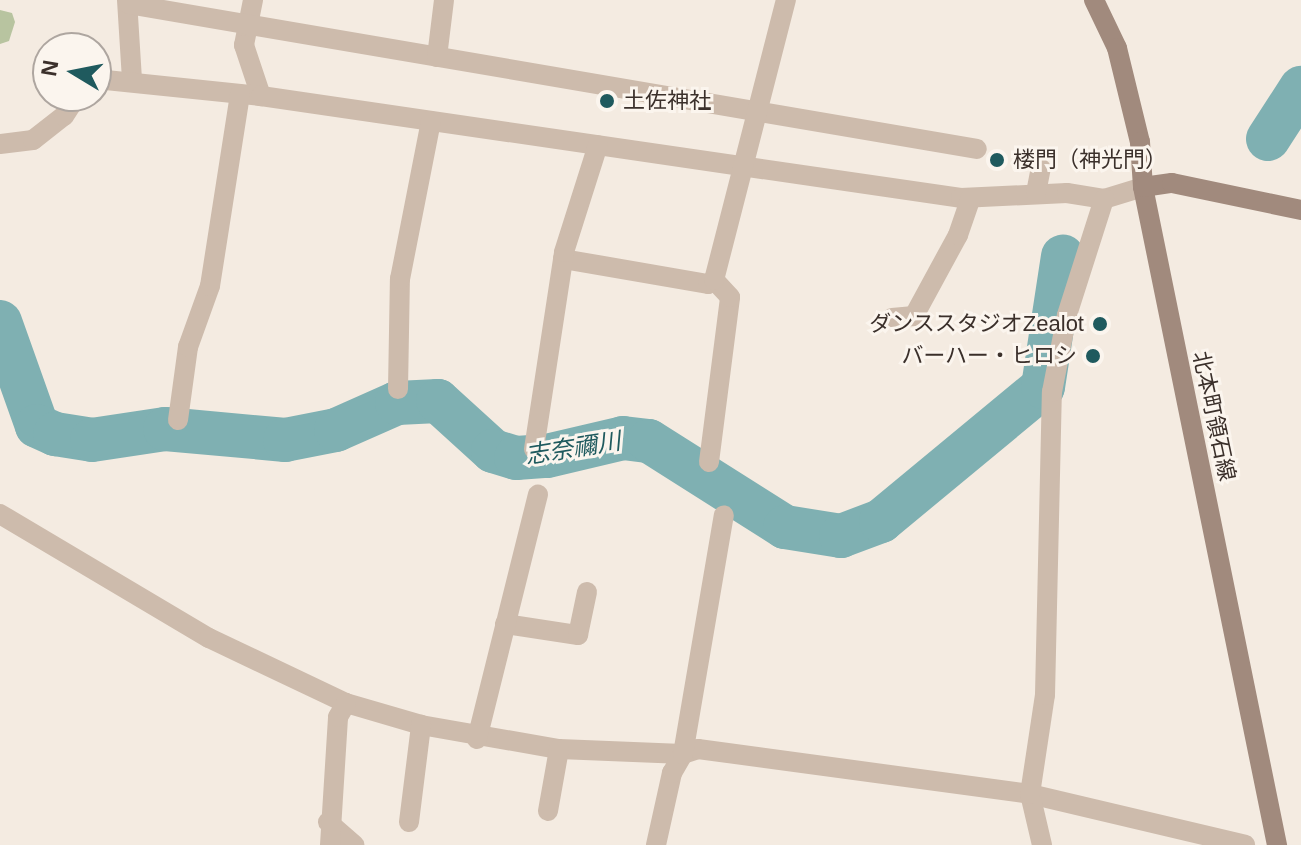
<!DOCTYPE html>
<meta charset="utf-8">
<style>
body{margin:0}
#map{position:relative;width:1301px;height:845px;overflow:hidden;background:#f4ebe1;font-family:Arial,"Noto Sans JP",sans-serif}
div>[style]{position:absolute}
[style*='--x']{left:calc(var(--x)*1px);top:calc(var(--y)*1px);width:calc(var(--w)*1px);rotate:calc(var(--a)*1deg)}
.green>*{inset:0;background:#b8c4a0}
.river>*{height:44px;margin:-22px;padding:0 22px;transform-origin:22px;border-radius:22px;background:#7fb0b2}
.street>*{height:20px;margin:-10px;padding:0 10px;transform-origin:10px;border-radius:10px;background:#cdbbac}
.secondary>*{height:20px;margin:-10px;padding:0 10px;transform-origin:10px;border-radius:10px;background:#a18a7d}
.dots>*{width:22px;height:22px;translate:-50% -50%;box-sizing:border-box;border:4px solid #fbf5ee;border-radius:50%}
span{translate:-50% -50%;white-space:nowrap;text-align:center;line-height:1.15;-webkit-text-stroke:6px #fbf5ee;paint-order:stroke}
.poi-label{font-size:22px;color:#3b302b}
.left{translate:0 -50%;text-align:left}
.right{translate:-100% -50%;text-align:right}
.street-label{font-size:22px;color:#3b302b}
.water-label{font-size:24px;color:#1f5a5e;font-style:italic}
.north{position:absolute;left:32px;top:32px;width:80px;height:80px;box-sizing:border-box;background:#fbf5ee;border:2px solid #aea6a0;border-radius:50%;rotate:280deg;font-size:22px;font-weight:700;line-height:32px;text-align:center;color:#3b302b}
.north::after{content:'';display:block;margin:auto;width:28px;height:36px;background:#1f5a5e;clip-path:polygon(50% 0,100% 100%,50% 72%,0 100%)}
</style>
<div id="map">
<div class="green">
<div style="clip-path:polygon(0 10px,12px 13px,15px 22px,9px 41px,0 44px)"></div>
</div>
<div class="river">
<div style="--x:1268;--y:139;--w:61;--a:-57.1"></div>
<div style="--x:0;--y:322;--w:110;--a:70.4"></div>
<div style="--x:37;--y:426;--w:20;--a:24"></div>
<div style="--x:55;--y:434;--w:37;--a:9"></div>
<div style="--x:92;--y:440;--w:74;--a:-8.6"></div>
<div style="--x:165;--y:429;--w:121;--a:5.2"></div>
<div style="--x:285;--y:440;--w:52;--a:-11.1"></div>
<div style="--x:336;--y:430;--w:67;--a:-23.9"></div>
<div style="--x:397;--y:403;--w:41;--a:-2.8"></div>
<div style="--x:438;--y:401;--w:74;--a:42.3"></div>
<div style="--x:493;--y:451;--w:24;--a:17"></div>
<div style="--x:516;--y:458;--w:31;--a:-4"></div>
<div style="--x:547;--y:456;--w:78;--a:-13.3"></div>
<div style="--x:623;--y:438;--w:26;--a:7"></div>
<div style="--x:649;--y:441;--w:161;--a:32.3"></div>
<div style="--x:785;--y:527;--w:57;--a:9.1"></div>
<div style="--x:841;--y:536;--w:43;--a:-20.6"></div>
<div style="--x:881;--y:521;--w:210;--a:-39.6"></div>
<div style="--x:1043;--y:387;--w:132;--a:-81.3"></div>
</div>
<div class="street">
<div style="--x:127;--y:0;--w:80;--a:86.4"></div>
<div style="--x:253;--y:0;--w:46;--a:101.3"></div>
<div style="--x:244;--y:45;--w:54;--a:71.6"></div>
<div style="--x:128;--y:4;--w:861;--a:9.69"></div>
<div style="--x:437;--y:57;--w:57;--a:-83"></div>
<div style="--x:96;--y:79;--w:166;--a:5.9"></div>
<div style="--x:261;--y:96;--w:707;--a:8.29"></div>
<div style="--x:961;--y:198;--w:106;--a:-2.7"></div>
<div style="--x:1067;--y:193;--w:37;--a:9"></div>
<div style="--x:1104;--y:199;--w:41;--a:-17.1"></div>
<div style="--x:0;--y:144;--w:33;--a:-7"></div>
<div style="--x:33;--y:140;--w:39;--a:-38"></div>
<div style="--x:64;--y:116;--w:24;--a:-57"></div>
<div style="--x:1036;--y:193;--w:25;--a:-79"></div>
<div style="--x:563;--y:259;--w:147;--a:9.8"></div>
<div style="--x:708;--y:284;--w:7;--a:-34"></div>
<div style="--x:892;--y:318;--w:22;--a:-5"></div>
<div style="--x:914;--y:316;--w:92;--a:-61.5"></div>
<div style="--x:958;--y:235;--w:39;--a:-71"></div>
<div style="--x:398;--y:389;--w:110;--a:-89"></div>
<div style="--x:400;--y:279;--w:161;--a:-78.9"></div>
<div style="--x:178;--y:420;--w:74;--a:-82.2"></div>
<div style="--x:188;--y:347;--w:65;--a:-70.2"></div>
<div style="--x:210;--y:286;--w:194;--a:-81.1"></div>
<div style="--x:534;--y:449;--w:199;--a:-81.3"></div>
<div style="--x:564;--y:252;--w:112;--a:-72.4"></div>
<div style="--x:709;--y:462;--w:166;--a:-82.7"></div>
<div style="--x:730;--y:297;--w:23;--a:-133"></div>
<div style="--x:714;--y:280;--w:289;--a:-75.6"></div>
<div style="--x:0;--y:514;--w:243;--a:30.7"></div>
<div style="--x:209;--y:638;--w:152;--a:25.4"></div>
<div style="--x:346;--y:703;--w:78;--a:16.3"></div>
<div style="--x:421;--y:725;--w:140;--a:9.9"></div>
<div style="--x:559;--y:749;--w:124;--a:2.3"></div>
<div style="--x:683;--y:754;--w:16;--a:-18"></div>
<div style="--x:698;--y:749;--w:335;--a:7.7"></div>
<div style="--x:1030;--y:794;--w:221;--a:13.3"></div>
<div style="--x:505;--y:624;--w:74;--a:8.6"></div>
<div style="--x:578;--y:635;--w:44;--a:-78.2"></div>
<div style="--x:477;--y:739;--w:252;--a:-76"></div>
<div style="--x:548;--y:811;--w:63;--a:-79.9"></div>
<div style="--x:328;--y:822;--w:35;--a:41"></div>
<div style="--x:409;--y:822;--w:98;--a:-82.9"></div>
<div style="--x:330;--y:845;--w:128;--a:-86.4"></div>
<div style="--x:338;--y:717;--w:16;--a:-60"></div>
<div style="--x:656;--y:845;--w:74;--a:-77.5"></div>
<div style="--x:672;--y:773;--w:22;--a:-60"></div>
<div style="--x:683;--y:754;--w:242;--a:-80.3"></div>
<div style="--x:1042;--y:845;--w:52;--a:-103.2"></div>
<div style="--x:1030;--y:794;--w:100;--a:-81.4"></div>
<div style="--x:1045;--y:695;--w:303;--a:-88.7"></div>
<div style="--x:1052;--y:392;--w:78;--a:-79"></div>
<div style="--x:1067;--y:315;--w:122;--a:-72.3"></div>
</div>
<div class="secondary">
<div style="--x:1094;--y:0;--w:53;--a:64.4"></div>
<div style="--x:1117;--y:48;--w:97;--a:76.3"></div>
<div style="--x:1140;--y:142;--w:45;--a:86.2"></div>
<div style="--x:1143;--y:187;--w:672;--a:78.49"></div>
<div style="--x:1143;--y:187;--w:29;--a:-8"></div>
<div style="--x:1172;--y:183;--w:132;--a:11.8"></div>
</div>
<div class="dots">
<div style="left:607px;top:101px;background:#1f5a5e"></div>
<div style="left:997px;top:160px;background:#1f5a5e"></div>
<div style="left:1100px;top:324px;background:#1f5a5e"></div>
<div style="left:1093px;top:356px;background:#1f5a5e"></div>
</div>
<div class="poi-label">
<span class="left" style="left:623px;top:101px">土佐神社</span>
<span class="left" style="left:1013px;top:160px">楼門（神光門）</span>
<span class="right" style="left:1084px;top:324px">ダンススタジオZealot</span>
<span class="right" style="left:1077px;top:356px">バーハー・ヒロシ</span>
</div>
<div class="street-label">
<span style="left:1214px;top:416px;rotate:78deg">北本町領石線</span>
</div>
<div class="water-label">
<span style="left:573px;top:448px;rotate:-9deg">志奈禰川</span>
</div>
<div class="north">N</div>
</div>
